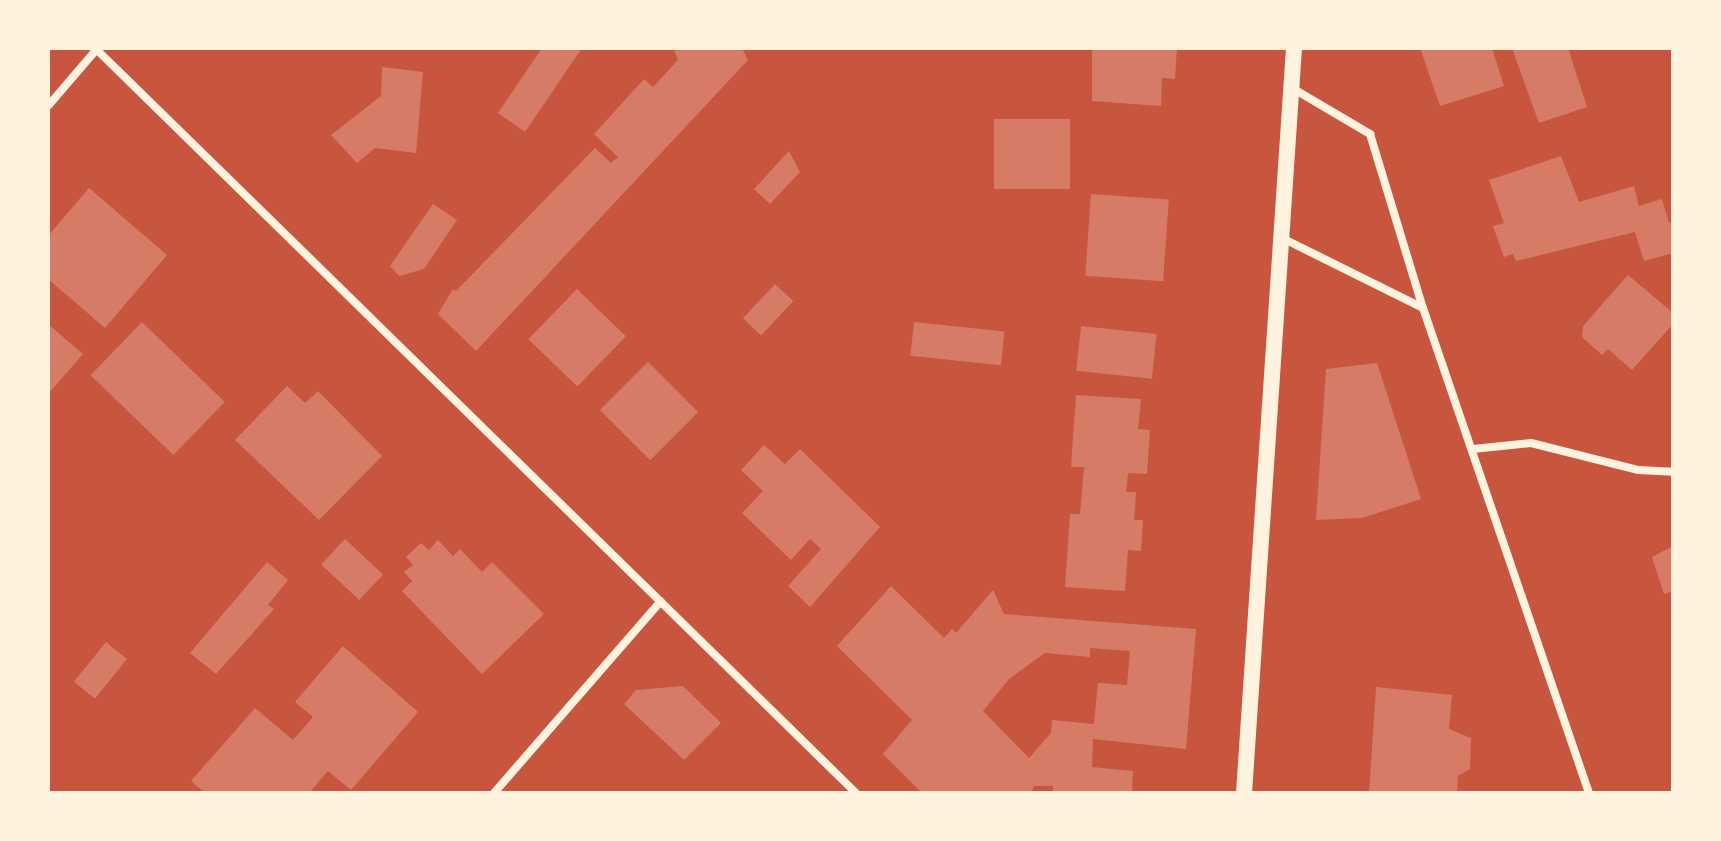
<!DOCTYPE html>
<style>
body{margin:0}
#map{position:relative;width:1721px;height:841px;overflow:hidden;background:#c8553d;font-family:Manrope,sans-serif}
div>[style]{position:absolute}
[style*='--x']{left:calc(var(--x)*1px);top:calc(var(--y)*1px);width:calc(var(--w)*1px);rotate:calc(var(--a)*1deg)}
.building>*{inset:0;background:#d67c66;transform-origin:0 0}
.minor>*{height:8px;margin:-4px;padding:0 4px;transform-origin:4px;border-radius:4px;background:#fff3e0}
.secondary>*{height:16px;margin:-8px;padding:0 8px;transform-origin:8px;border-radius:8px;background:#fff3e0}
span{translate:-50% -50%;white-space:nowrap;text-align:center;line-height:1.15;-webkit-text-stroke:7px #fff3e0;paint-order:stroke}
.frame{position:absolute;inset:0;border:50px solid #fff3e0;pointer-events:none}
</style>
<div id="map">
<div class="building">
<div style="clip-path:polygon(542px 48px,582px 48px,525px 132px,498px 113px)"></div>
<div style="clip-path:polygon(673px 48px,742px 48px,748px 60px,476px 351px,438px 314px,453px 289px,456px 291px,595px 148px,611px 163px,618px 157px,594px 134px,644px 79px,653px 87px,678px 60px)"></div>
<div style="clip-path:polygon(1092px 48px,1177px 48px,1175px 79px,1162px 78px,1161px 106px,1092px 101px)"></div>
<div style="clip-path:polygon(1420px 48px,1492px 48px,1504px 86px,1440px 106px)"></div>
<div style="clip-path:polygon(1512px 48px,1568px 48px,1587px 107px,1539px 123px)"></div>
<div style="clip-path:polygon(382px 67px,423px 72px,416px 153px,375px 148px,357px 163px,331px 135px,381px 96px)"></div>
<div style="left:994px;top:119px;width:76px;height:70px"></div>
<div style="clip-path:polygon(789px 151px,800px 172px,770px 204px,754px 189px)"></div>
<div style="clip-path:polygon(1561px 156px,1579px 202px,1634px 186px,1639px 206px,1662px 199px,1669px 223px,1673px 221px,1673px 253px,1644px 261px,1635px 232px,1516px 261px,1513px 254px,1504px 257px,1493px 226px,1504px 223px,1489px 180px)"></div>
<div style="clip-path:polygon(89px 188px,167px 255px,105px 328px,48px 279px,48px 236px)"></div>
<div style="left:1091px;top:194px;width:78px;height:82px;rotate:4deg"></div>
<div style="clip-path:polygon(433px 204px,457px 220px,424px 269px,399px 276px,390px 266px)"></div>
<div style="clip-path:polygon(1628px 275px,1673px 313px,1673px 324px,1632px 370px,1608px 349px,1602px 355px,1582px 337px,1583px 326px)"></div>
<div style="left:775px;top:284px;width:25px;height:47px;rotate:43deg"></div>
<div style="left:577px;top:289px;width:68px;height:70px;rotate:44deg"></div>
<div style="left:142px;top:322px;width:115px;height:74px;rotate:44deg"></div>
<div style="left:914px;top:322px;width:91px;height:34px;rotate:6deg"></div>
<div style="clip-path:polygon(48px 324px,83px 354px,48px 394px)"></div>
<div style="left:1081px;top:326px;width:76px;height:45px;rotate:6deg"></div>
<div style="left:648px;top:362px;width:71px;height:68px;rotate:45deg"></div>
<div style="clip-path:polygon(1377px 363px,1421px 499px,1362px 518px,1316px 520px,1326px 369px)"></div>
<div style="clip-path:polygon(287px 386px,305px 403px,318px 391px,382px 456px,319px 520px,235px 440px)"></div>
<div style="clip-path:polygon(1076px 395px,1141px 399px,1138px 429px,1150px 430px,1147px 474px,1128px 473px,1126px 492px,1136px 492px,1134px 520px,1143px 520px,1141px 551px,1128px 550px,1125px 591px,1065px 587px,1070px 514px,1080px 514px,1084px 467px,1071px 467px)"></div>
<div style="clip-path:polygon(764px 445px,785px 464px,800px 449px,880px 527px,810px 607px,788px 586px,821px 549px,810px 539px,791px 560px,742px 513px,763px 491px,741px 470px)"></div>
<div style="left:345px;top:539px;width:52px;height:35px;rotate:43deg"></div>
<div style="clip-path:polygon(438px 540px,453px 556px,460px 549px,482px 572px,492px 562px,544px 614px,482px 674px,402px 591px,412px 581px,404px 572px,413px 565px,406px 557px,421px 543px,429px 550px)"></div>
<div style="clip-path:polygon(1673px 546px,1673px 591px,1664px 594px,1652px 557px)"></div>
<div style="clip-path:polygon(267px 562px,288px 580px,268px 605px,274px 609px,216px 674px,190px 653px)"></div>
<div style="clip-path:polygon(evenodd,891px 586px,944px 638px,952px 629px,956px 633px,993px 590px,1004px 614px,1196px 629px,1186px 749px,1093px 739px,1092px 767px,1133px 771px,1132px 793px,1053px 793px,1053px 786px,1034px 786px,1031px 793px,922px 793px,883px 754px,912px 720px,837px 646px,891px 586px,1090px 648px,1130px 651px,1127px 685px,1098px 683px,1094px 724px,1052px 720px,1051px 733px,1029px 758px,983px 711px,1009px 679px,1045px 653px,1090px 657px,1090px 648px)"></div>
<div style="left:106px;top:642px;width:27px;height:51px;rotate:39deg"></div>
<div style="clip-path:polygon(343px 646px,418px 712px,351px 790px,328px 771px,309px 793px,205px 793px,191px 781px,255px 708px,293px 740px,313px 717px,295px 702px)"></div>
<div style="clip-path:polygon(683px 686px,721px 723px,684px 760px,624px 704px,636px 690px)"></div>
<div style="clip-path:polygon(1376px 687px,1452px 695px,1449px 729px,1471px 738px,1470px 769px,1458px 776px,1457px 793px,1369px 793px)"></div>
</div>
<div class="minor">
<div style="--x:95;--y:48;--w:1065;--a:44.39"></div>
<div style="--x:1292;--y:88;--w:91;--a:30.5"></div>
<div style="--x:1370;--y:134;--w:182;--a:73.1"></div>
<div style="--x:1423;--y:308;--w:513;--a:71.11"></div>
<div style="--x:48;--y:106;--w:74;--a:-49.4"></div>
<div style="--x:1284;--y:239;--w:155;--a:26.4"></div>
<div style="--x:1473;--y:449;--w:58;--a:-5.9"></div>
<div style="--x:1531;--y:443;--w:110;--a:14.2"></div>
<div style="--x:1638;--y:470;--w:35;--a:3"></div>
<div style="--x:494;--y:793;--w:254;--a:-49"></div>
</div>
<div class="secondary">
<div style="--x:1244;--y:793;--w:747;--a:-86.16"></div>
</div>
<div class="frame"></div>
</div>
